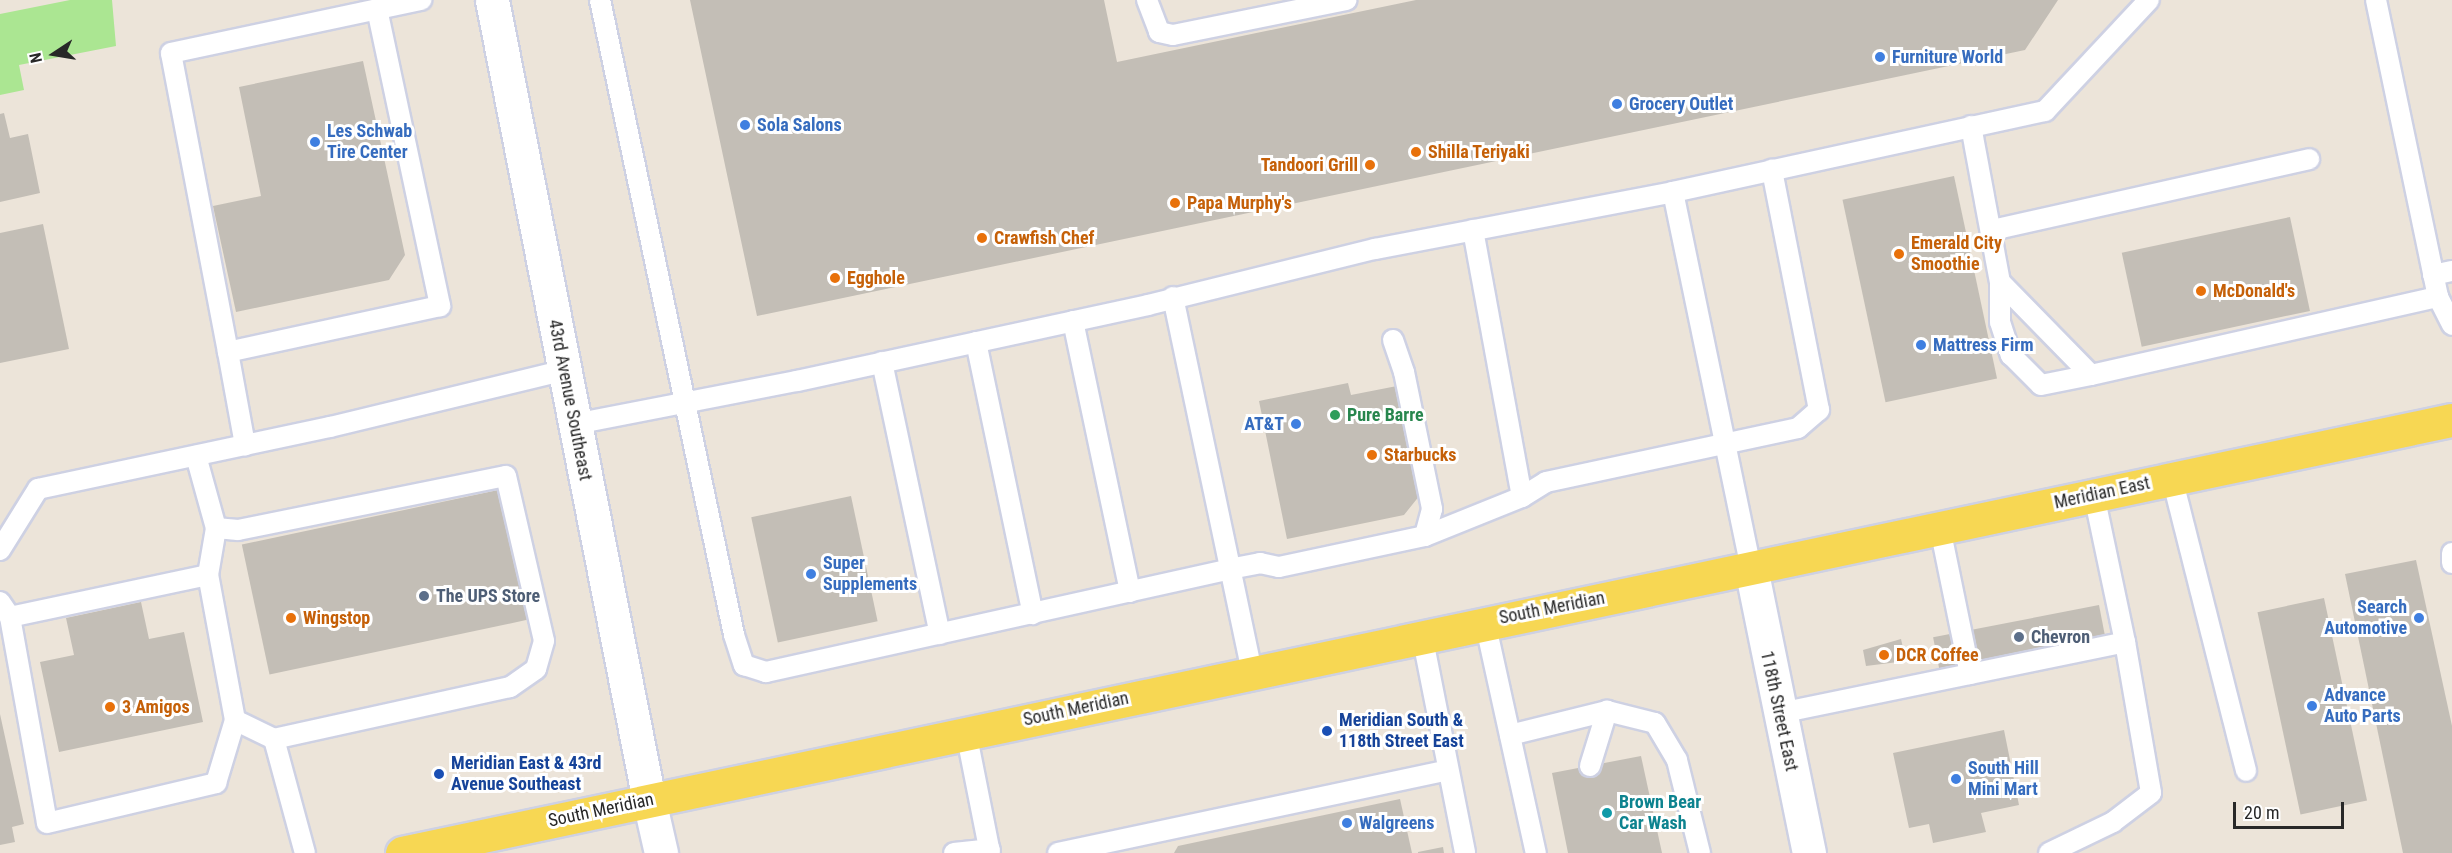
<!DOCTYPE html>
<style>
body{margin:0}
#map{position:relative;width:2452px;height:853px;overflow:hidden;background:#ece4d9;font-family:"Roboto Condensed",sans-serif}
div>[style]{position:absolute}
[style*='--x']{left:calc(var(--x)*1px);top:calc(var(--y)*1px);width:calc(var(--w)*1px);rotate:calc(var(--a)*1deg)}
.green>*{inset:0;background:#abe692}
.building>*{inset:0;background:#c3beb6;transform-origin:0 0}
.roads{filter:drop-shadow(2px 0 #ced1e3) drop-shadow(-2px 0 #ced1e3) drop-shadow(0 2px #ced1e3) drop-shadow(0 -2px #ced1e3)}
.service>*{height:20px;margin:-10px;padding:0 10px;transform-origin:10px;border-radius:10px;background:#fff}
.minor>*{height:33px;margin:-16.5px;padding:0 16.5px;transform-origin:16.5px;border-radius:16.5px;background:#fff}
.tertiary>*{height:33px;margin:-16.5px;padding:0 16.5px;transform-origin:16.5px;border-radius:16.5px;background:#fff}
.primary>*{height:33px;margin:-16.5px;padding:0 16.5px;transform-origin:16.5px;border-radius:16.5px;background:#f7d753}
.dots>*{width:16px;height:16px;translate:-50% -50%;box-sizing:border-box;border:3px solid #fff;border-radius:50%}
span{translate:-50% -50%;white-space:nowrap;text-align:center;line-height:1.15;-webkit-text-stroke:6px #fff;paint-order:stroke}
.shop-label{font-size:18px;color:#366cbe;font-weight:700}
.left{translate:0 -50%;text-align:left}
.right{translate:-100% -50%;text-align:right}
.food-label{font-size:18px;color:#c56008;font-weight:700}
.street-label{font-size:18px;color:#282828}
.leisure-label{font-size:18px;color:#27864d;font-weight:700}
.service-label{font-size:18px;color:#4e5e75;font-weight:700}
.transit-label{font-size:18px;color:#164399;font-weight:700}
.culture-label{font-size:18px;color:#0d838f;font-weight:700}
.north{position:absolute;left:24px;top:24px;width:60px;height:60px;-webkit-text-stroke:4px #fff;paint-order:stroke;rotate:258deg;font-size:16px;font-weight:700;line-height:24px;text-align:center;color:#282828}
.north::after{content:'';display:block;margin:auto;width:21px;height:27px;background:#282828;clip-path:polygon(50% 0,100% 100%,50% 72%,0 100%)}
.scale{position:absolute;left:2233px;top:802px;width:111px;height:27px;box-sizing:border-box;border:3px solid #282828;border-top:0;padding-left:8px;font-size:18px;line-height:21px;white-space:nowrap;color:#282828;-webkit-text-stroke:4px #fff;paint-order:stroke}
</style>
<div id="map">
<div class="green">
<div style="clip-path:polygon(70px 0,112px 0,116px 46px,19px 65px,24px 90px,0 95px,0 14px)"></div>
</div>
<div class="building">
<div style="clip-path:polygon(690px 0,1104px 0,1117px 62px,1416px 0,2058px 0,2025px 50px,757px 316px)"></div>
<div style="clip-path:polygon(363px 61px,405px 255px,389px 280px,236px 312px,213px 206px,261px 196px,239px 87px)"></div>
<div style="clip-path:polygon(4px 113px,10px 138px,28px 134px,40px 193px,0 202px,0 114px)"></div>
<div style="left:1954px;top:176px;width:207px;height:114px;rotate:78deg"></div>
<div style="left:2290px;top:217px;width:96px;height:172px;rotate:78deg"></div>
<div style="clip-path:polygon(43px 224px,69px 349px,0 363px,0 233px)"></div>
<div style="clip-path:polygon(1348px 383px,1351px 395px,1397px 386px,1420px 495px,1404px 515px,1287px 539px,1259px 401px)"></div>
<div style="left:503px;top:489px;width:133px;height:267px;rotate:78deg"></div>
<div style="left:851px;top:496px;width:128px;height:102px;rotate:78deg"></div>
<div style="clip-path:polygon(2416px 560px,2452px 726px,2452px 853px,2403px 853px,2345px 574px)"></div>
<div style="left:2324px;top:598px;width:207px;height:68px;rotate:78deg"></div>
<div style="clip-path:polygon(141px 602px,149px 639px,184px 632px,203px 722px,59px 752px,40px 662px,74px 655px,66px 618px)"></div>
<div style="left:2099px;top:605px;width:32px;height:169px;rotate:79deg"></div>
<div style="clip-path:polygon(1901px 639px,1906px 661px,1866px 666px,1863px 650px)"></div>
<div style="clip-path:polygon(0 714px,24px 824px,12px 827px,15px 842px,0 845px)"></div>
<div style="clip-path:polygon(2004px 730px,2019px 805px,1981px 813px,1986px 832px,1933px 843px,1929px 824px,1909px 828px,1893px 753px)"></div>
<div style="clip-path:polygon(1641px 756px,1662px 853px,1568px 853px,1552px 773px)"></div>
<div style="clip-path:polygon(1400px 799px,1412px 853px,1174px 853px,1178px 846px)"></div>
<div style="clip-path:polygon(1443px 847px,1444px 853px,1418px 853px,1418px 852px)"></div>
</div>
<div class="roads">
<div class="service">
<div style="--x:600;--y:0;--w:649;--a:78.08"></div>
<div style="--x:734;--y:635;--w:32;--a:72"></div>
<div style="--x:744;--y:665;--w:23;--a:18"></div>
<div style="--x:766;--y:672;--w:475;--a:-12.5"></div>
<div style="--x:1230;--y:569;--w:31;--a:-11"></div>
<div style="--x:1260;--y:563;--w:19;--a:12"></div>
<div style="--x:1279;--y:567;--w:149;--a:-12"></div>
<div style="--x:1425;--y:536;--w:105;--a:-21.9"></div>
<div style="--x:1522;--y:497;--w:28;--a:-32"></div>
<div style="--x:1546;--y:482;--w:258;--a:-12.1"></div>
<div style="--x:1798;--y:428;--w:28;--a:-41"></div>
<div style="--x:1819;--y:410;--w:245;--a:-101.1"></div>
<div style="--x:1147;--y:0;--w:34;--a:69"></div>
<div style="--x:1159;--y:32;--w:14;--a:12"></div>
<div style="--x:1173;--y:35;--w:177;--a:-11.4"></div>
<div style="--x:2376;--y:0;--w:303;--a:78.2"></div>
<div style="--x:2438;--y:297;--w:31;--a:63"></div>
<div style="--x:377;--y:9;--w:304;--a:78"></div>
<div style="--x:440;--y:306;--w:217;--a:167.8"></div>
<div style="--x:228;--y:352;--w:304;--a:-100.8"></div>
<div style="--x:171;--y:53;--w:256;--a:-12"></div>
<div style="--x:1971;--y:126;--w:159;--a:79.5"></div>
<div style="--x:2000;--y:282;--w:130;--a:45.6"></div>
<div style="--x:2091;--y:375;--w:356;--a:-12.7"></div>
<div style="--x:1673;--y:192;--w:384;--a:78.3"></div>
<div style="--x:1473;--y:230;--w:271;--a:79.6"></div>
<div style="--x:1992;--y:230;--w:325;--a:-12.6"></div>
<div style="--x:2433;--y:275;--w:19;--a:-12"></div>
<div style="--x:2000;--y:282;--w:40;--a:90"></div>
<div style="--x:2000;--y:322;--w:35;--a:72"></div>
<div style="--x:2011;--y:355;--w:42;--a:45"></div>
<div style="--x:2041;--y:385;--w:51;--a:-11.3"></div>
<div style="--x:1173;--y:297;--w:382;--a:78.1"></div>
<div style="--x:1073;--y:321;--w:277;--a:78.1"></div>
<div style="--x:1393;--y:340;--w:34;--a:71"></div>
<div style="--x:1404;--y:372;--w:140;--a:78.4"></div>
<div style="--x:1432;--y:509;--w:28;--a:105"></div>
<div style="--x:976;--y:342;--w:278;--a:78.2"></div>
<div style="--x:228;--y:352;--w:95;--a:79.6"></div>
<div style="--x:882;--y:362;--w:278;--a:78"></div>
<div style="--x:575;--y:424;--w:226;--a:-11"></div>
<div style="--x:797;--y:381;--w:359;--a:-12.2"></div>
<div style="--x:1148;--y:305;--w:234;--a:-13.9"></div>
<div style="--x:1375;--y:249;--w:303;--a:-10.8"></div>
<div style="--x:1673;--y:192;--w:381;--a:-12.3"></div>
<div style="--x:2045;--y:111;--w:152;--a:-46.9"></div>
<div style="--x:2172;--y:478;--w:302;--a:75.8"></div>
<div style="--x:2094;--y:495;--w:150;--a:78.1"></div>
<div style="--x:216;--y:528;--w:22;--a:5"></div>
<div style="--x:238;--y:530;--w:273;--a:-11.4"></div>
<div style="--x:506;--y:476;--w:169;--a:77"></div>
<div style="--x:544;--y:641;--w:29;--a:106"></div>
<div style="--x:536;--y:669;--w:32;--a:145"></div>
<div style="--x:510;--y:687;--w:242;--a:167.6"></div>
<div style="--x:274;--y:739;--w:43;--a:-154"></div>
<div style="--x:1940;--y:528;--w:149;--a:78.4"></div>
<div style="--x:0;--y:550;--w:72;--a:-58.1"></div>
<div style="--x:38;--y:489;--w:299;--a:-12"></div>
<div style="--x:330;--y:427;--w:242;--a:-13.6"></div>
<div style="--x:2452;--y:553;--w:10;--a:90"></div>
<div style="--x:0;--y:602;--w:18;--a:56"></div>
<div style="--x:10;--y:617;--w:209;--a:79.8"></div>
<div style="--x:47;--y:823;--w:174;--a:-13.3"></div>
<div style="--x:216;--y:783;--w:66;--a:-73.2"></div>
<div style="--x:235;--y:720;--w:147;--a:-100.5"></div>
<div style="--x:208;--y:575;--w:48;--a:-80.3"></div>
<div style="--x:216;--y:528;--w:75;--a:-105.5"></div>
<div style="--x:10;--y:617;--w:202;--a:-12"></div>
<div style="--x:1485;--y:622;--w:237;--a:77.6"></div>
<div style="--x:1422;--y:635;--w:222;--a:78.8"></div>
<div style="--x:1780;--y:713;--w:352;--a:-11.6"></div>
<div style="--x:2125;--y:642;--w:153;--a:80.2"></div>
<div style="--x:2151;--y:793;--w:48;--a:142.7"></div>
<div style="--x:2113;--y:822;--w:71;--a:154.2"></div>
<div style="--x:966;--y:732;--w:123;--a:78.8"></div>
<div style="--x:1510;--y:735;--w:100;--a:-13.9"></div>
<div style="--x:1607;--y:711;--w:49;--a:14"></div>
<div style="--x:1655;--y:723;--w:43;--a:59.3"></div>
<div style="--x:1677;--y:760;--w:96;--a:76.1"></div>
<div style="--x:274;--y:739;--w:118;--a:74.8"></div>
<div style="--x:1590;--y:766;--w:58;--a:-72.8"></div>
<div style="--x:954;--y:853;--w:36;--a:-6"></div>
<div style="--x:1058;--y:853;--w:398;--a:-12"></div>
</div>
<div class="minor">
<div style="--x:649;--y:800;--w:54;--a:77.2"></div>
</div>
<div class="tertiary">
<div style="--x:492;--y:0;--w:815;--a:78.9"></div>
<div style="--x:1751;--y:568;--w:291;--a:78.5"></div>
</div>
<div class="primary">
<div style="--x:402;--y:853;--w:2095;--a:-11.93"></div>
</div>
</div>
<div class="dots">
<div style="left:1880px;top:57px;background:#3f7fe0"></div>
<div style="left:1617px;top:104px;background:#3f7fe0"></div>
<div style="left:745px;top:125px;background:#3f7fe0"></div>
<div style="left:315px;top:142px;background:#3f7fe0"></div>
<div style="left:1416px;top:152px;background:#e8710a"></div>
<div style="left:1370px;top:165px;background:#e8710a"></div>
<div style="left:1175px;top:203px;background:#e8710a"></div>
<div style="left:982px;top:238px;background:#e8710a"></div>
<div style="left:1899px;top:254px;background:#e8710a"></div>
<div style="left:835px;top:278px;background:#e8710a"></div>
<div style="left:2201px;top:291px;background:#e8710a"></div>
<div style="left:1921px;top:345px;background:#3f7fe0"></div>
<div style="left:1335px;top:415px;background:#2e9e5b"></div>
<div style="left:1296px;top:424px;background:#3f7fe0"></div>
<div style="left:1372px;top:455px;background:#e8710a"></div>
<div style="left:811px;top:574px;background:#3f7fe0"></div>
<div style="left:424px;top:596px;background:#5c6f8a"></div>
<div style="left:291px;top:618px;background:#e8710a"></div>
<div style="left:2419px;top:618px;background:#3f7fe0"></div>
<div style="left:2019px;top:637px;background:#5c6f8a"></div>
<div style="left:1884px;top:655px;background:#e8710a"></div>
<div style="left:2312px;top:706px;background:#3f7fe0"></div>
<div style="left:110px;top:707px;background:#e8710a"></div>
<div style="left:1327px;top:731px;background:#1a4fb4"></div>
<div style="left:439px;top:774px;background:#1a4fb4"></div>
<div style="left:1956px;top:779px;background:#3f7fe0"></div>
<div style="left:1607px;top:813px;background:#0f9aa8"></div>
<div style="left:1347px;top:823px;background:#3f7fe0"></div>
</div>
<div class="shop-label">
<span class="left" style="left:1892px;top:57px">Furniture World</span>
<span class="left" style="left:1629px;top:104px">Grocery Outlet</span>
<span class="left" style="left:757px;top:125px">Sola Salons</span>
<span class="left" style="left:327px;top:142px">Les Schwab<br>Tire Center</span>
<span class="left" style="left:1933px;top:345px">Mattress Firm</span>
<span class="right" style="left:1284px;top:424px">AT&amp;T</span>
<span class="left" style="left:823px;top:574px">Super<br>Supplements</span>
<span class="right" style="left:2407px;top:618px">Search<br>Automotive</span>
<span class="left" style="left:2324px;top:706px">Advance<br>Auto Parts</span>
<span class="left" style="left:1968px;top:779px">South Hill<br>Mini Mart</span>
<span class="left" style="left:1359px;top:823px">Walgreens</span>
</div>
<div class="food-label">
<span class="left" style="left:1428px;top:152px">Shilla Teriyaki</span>
<span class="right" style="left:1358px;top:165px">Tandoori Grill</span>
<span class="left" style="left:1187px;top:203px">Papa Murphy's</span>
<span class="left" style="left:994px;top:238px">Crawfish Chef</span>
<span class="left" style="left:1911px;top:254px">Emerald City<br>Smoothie</span>
<span class="left" style="left:847px;top:278px">Egghole</span>
<span class="left" style="left:2213px;top:291px">McDonald's</span>
<span class="left" style="left:1384px;top:455px">Starbucks</span>
<span class="left" style="left:303px;top:618px">Wingstop</span>
<span class="left" style="left:1896px;top:655px">DCR Coffee</span>
<span class="left" style="left:122px;top:707px">3 Amigos</span>
</div>
<div class="street-label">
<span style="left:570px;top:400px;rotate:79deg">43rd Avenue Southeast</span>
<span style="left:2102px;top:493px;rotate:-12deg">Meridian East</span>
<span style="left:1552px;top:608px;rotate:-11deg">South Meridian</span>
<span style="left:1076px;top:709px;rotate:-12deg">South Meridian</span>
<span style="left:1779px;top:711px;rotate:78deg">118th Street East</span>
<span style="left:601px;top:810px;rotate:-12deg">South Meridian</span>
</div>
<div class="leisure-label">
<span class="left" style="left:1347px;top:415px">Pure Barre</span>
</div>
<div class="service-label">
<span class="left" style="left:436px;top:596px">The UPS Store</span>
<span class="left" style="left:2031px;top:637px">Chevron</span>
</div>
<div class="transit-label">
<span class="left" style="left:1339px;top:731px">Meridian South &amp;<br>118th Street East</span>
<span class="left" style="left:451px;top:774px">Meridian East &amp; 43rd<br>Avenue Southeast</span>
</div>
<div class="culture-label">
<span class="left" style="left:1619px;top:813px">Brown Bear<br>Car Wash</span>
</div>
<div class="north">N</div>
<div class="scale">20 m</div>
</div>
